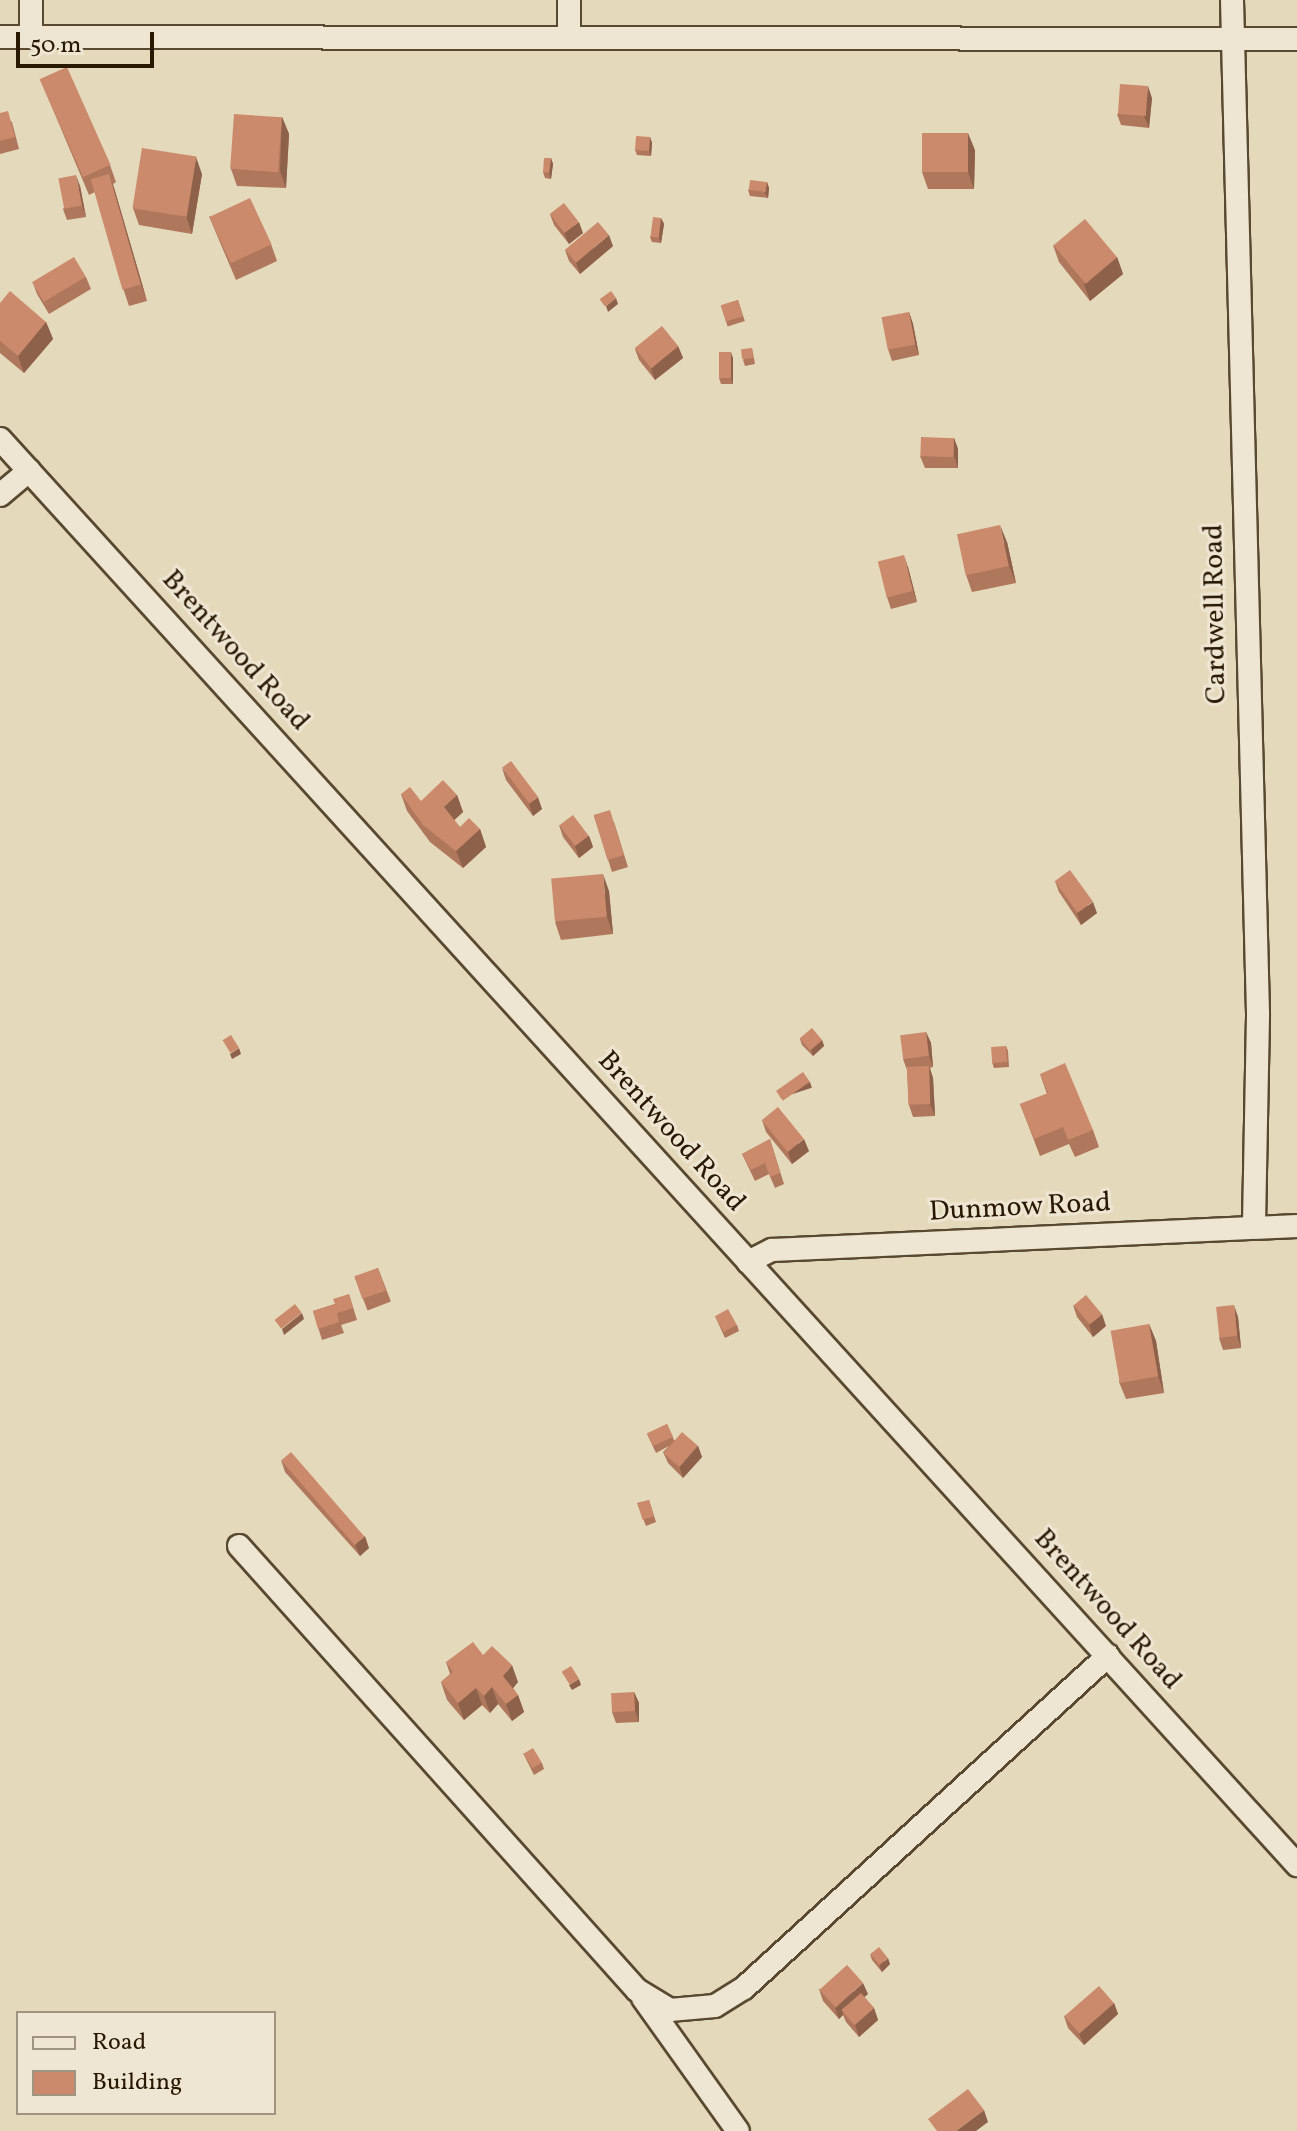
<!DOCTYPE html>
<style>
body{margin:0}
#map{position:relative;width:1297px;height:2131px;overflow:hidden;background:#e5d9bb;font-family:Vollkorn,serif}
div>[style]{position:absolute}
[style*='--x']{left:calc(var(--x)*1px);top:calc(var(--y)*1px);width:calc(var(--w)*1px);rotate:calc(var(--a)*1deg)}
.roads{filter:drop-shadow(2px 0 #584930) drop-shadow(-2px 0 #584930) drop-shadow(0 2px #584930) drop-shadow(0 -2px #584930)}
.minor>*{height:22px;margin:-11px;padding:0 11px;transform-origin:11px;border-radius:11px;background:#eee6d3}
.wall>*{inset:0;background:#af775c;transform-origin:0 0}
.shaded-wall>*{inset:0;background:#8e614b;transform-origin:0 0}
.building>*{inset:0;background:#cb8a6b;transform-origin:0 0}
span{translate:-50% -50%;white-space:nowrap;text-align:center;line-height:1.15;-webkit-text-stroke:6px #eee6d3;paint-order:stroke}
.street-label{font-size:28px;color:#291902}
.legend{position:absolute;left:16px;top:2011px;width:260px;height:104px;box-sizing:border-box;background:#eee6d3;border:2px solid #9f947f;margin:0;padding:10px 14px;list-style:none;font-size:24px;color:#291902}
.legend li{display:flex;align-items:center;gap:16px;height:40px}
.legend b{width:40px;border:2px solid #9f947f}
.scale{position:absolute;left:16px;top:32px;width:138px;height:36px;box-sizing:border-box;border:4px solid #291902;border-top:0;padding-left:10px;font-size:24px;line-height:28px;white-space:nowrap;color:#291902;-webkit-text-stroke:6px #eee6d3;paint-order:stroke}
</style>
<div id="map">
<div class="roads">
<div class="minor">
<div style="--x:31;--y:0;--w:36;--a:90"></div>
<div style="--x:1232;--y:0;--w:1016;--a:88.53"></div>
<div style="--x:1258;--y:1016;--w:210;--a:91.1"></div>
<div style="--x:0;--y:37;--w:1297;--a:0.09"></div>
<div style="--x:569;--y:38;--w:38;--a:-90"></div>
<div style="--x:0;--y:439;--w:1928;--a:47.71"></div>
<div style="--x:0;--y:495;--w:38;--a:-40"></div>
<div style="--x:748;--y:1262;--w:27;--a:-27"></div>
<div style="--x:772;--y:1250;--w:526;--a:-2.62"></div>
<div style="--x:239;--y:1546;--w:596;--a:48.13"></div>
<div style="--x:637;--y:1990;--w:39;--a:31"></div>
<div style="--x:670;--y:2010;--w:45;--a:-5.1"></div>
<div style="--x:715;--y:2006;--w:34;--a:-32"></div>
<div style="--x:744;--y:1988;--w:493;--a:-42.4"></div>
<div style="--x:643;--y:1998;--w:163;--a:54.5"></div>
</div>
</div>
<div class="wall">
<div style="clip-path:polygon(40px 79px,110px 165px,116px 182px,113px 184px,147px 301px,129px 306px,123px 288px,95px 192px,89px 195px)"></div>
<div style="clip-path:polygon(1152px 98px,1149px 128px,1121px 125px,1117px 114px)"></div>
<div style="clip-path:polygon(0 113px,12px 122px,19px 149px,0 154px)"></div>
<div style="clip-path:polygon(282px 117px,289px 134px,286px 188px,237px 186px,231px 169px)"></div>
<div style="clip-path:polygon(650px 137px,652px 143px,651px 156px,637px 155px,635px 150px)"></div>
<div style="clip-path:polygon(975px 150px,974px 189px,928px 189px,922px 172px)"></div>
<div style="clip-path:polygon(551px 158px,553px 164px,551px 179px,545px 178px,543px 172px)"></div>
<div style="clip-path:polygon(202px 174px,192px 234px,139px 225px,133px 208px)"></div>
<div style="clip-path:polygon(767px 182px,769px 188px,768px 198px,750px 196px,748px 190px)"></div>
<div style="clip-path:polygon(80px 186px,86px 217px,67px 220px,63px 209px)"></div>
<div style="clip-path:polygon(550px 214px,583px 233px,569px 244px,554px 225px)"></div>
<div style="clip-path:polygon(209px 216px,271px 244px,277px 261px,236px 280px,216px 233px)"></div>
<div style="clip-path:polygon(661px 218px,664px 224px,661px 243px,652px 242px,650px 237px)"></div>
<div style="clip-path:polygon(1053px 245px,1117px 257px,1123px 274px,1090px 301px,1059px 262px)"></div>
<div style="clip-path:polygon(613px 246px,580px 274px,569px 261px,565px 250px)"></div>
<div style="clip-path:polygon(86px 277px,91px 289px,49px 314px,37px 294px,33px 283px)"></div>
<div style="left:738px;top:300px;width:22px;height:18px;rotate:72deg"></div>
<div style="clip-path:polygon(0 303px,46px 322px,53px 339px,24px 373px,0 353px)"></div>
<div style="clip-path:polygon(909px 312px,913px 324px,919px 355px,892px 361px,888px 349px)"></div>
<div style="clip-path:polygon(678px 346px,683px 358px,655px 380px,639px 360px,635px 349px)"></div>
<div style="clip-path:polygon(752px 348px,755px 364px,745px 366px,743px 360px)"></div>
<div style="clip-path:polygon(733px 358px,733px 384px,721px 384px,719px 378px)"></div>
<div style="clip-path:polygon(954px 438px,958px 449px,958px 468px,925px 468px,920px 456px)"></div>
<div style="clip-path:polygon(1007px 542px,1016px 583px,972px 592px,966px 575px)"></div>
<div style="clip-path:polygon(908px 567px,917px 602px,891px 609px,887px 597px)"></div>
<div style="clip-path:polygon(502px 768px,542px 809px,533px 816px,506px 780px)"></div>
<div style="clip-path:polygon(401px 794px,421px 801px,457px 795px,463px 812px,454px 820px,460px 827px,480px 829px,486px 847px,463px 868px,430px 842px,407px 811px)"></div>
<div style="clip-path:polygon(594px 816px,614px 822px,628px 867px,612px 872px)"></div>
<div style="clip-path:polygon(559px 825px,589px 836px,593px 847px,579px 858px,563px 837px)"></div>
<div style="clip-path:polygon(1055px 881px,1097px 913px,1081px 925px,1059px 892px)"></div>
<div style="clip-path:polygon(609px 891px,613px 934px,561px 940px,555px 922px)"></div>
<div style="clip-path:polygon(926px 1032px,931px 1043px,933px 1067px,930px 1068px,933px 1078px,935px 1116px,913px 1117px,909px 1105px,907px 1070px,903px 1059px)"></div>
<div style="clip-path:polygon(800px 1039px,822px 1040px,824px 1046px,813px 1056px,802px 1045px)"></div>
<div style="clip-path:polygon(1006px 1046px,1008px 1051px,1009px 1067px,994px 1068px,992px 1062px)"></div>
<div style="clip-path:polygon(1040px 1074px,1093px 1130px,1099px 1147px,1075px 1157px,1069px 1144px,1040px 1156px,1020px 1104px,1047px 1094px)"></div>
<div style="clip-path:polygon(762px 1120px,809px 1151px,792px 1164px,766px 1132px)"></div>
<div style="clip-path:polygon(770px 1139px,784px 1184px,775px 1188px,769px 1174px,755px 1181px,742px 1154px)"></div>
<div style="left:378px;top:1268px;width:36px;height:25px;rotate:69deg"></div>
<div style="clip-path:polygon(349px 1294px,357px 1320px,341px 1325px,344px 1333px,322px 1340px,313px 1311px,335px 1304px)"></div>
<div style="clip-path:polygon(1073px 1305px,1106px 1326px,1093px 1337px,1077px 1317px)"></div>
<div style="clip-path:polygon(715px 1316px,737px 1325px,739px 1331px,725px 1338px)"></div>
<div style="clip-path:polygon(1238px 1317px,1241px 1348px,1223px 1350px,1219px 1338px)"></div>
<div style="clip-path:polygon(1149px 1324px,1156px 1341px,1164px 1393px,1126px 1399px,1119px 1382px)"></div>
<div style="clip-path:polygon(667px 1424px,674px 1440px,698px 1446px,702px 1457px,683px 1478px,668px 1463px,663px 1452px,669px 1446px,656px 1453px,647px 1434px)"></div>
<div style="clip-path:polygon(281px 1460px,369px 1548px,360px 1556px,285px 1472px)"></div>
<div style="clip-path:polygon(649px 1500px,656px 1522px,646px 1526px,637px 1503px)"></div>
<div style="clip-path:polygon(483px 1655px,518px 1682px,513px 1688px,518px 1695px,524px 1712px,512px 1721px,498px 1704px,490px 1713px,482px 1705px,464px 1720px,447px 1700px,441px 1682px,450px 1674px,446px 1662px)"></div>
<div style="clip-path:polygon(634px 1692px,639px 1703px,639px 1722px,616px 1723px,612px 1712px)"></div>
<div style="clip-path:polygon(523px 1753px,542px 1763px,544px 1769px,534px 1775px)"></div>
<div style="clip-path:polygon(870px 1954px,890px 1964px,882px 1972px,872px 1960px)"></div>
<div style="clip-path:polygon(819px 1989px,868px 1994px,864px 1997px,874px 2008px,878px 2020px,859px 2037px,846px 2022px,843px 2015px,839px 2019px,823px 2001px)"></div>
<div style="clip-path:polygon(1114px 2003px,1118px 2014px,1084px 2045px,1068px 2028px,1064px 2016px)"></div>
</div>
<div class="shaded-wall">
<div style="clip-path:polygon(1148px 86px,1152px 98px,1149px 128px,1144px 116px)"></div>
<div style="clip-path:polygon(282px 117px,289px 134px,286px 188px,280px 171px)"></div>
<div style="clip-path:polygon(968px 133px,975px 150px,974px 189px,968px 172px)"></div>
<div style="clip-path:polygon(650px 137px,652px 143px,651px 156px,649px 151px)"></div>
<div style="clip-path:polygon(196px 157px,202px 174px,192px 234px,186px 216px)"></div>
<div style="clip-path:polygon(551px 158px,553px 164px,551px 179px,549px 173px)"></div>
<div style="clip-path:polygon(109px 174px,115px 191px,147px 301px,141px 284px)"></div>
<div style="clip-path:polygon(76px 175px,80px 186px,86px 217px,82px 205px)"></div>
<div style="clip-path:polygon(767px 182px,769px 188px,768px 198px,765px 193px)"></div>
<div style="clip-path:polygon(661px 218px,664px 224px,661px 243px,659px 238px)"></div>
<div style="clip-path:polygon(579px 222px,583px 233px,569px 244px,564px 233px)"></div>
<div style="clip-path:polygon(609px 235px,613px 246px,580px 274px,576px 263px)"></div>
<div style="clip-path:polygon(1117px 257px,1123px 274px,1090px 301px,1084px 284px)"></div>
<div style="clip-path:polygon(616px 298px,618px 304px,608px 312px,606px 306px)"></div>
<div style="clip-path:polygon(909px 312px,913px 324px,919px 355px,915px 344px)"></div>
<div style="clip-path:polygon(46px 322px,53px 339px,24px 373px,18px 356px)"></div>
<div style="clip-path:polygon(678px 346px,683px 358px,655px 380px,651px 369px)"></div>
<div style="clip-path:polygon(731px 352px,733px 358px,733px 384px,731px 378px)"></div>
<div style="clip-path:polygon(954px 438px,958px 449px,958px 468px,954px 456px)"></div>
<div style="clip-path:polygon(1000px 525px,1007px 542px,1016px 583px,1009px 566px)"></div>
<div style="clip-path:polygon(904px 555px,908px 567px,917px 602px,913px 591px)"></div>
<div style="clip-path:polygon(457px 795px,463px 812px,450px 824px,444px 807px)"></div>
<div style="clip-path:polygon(538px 797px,542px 809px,533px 816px,529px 804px)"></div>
<div style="clip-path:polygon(480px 829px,486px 847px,463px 868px,456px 851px)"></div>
<div style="clip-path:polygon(589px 836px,593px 847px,579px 858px,575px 846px)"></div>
<div style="clip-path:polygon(603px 874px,609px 891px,613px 934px,607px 917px)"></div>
<div style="clip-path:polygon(1093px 902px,1097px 913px,1081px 925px,1077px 913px)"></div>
<div style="clip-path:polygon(926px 1032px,931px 1043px,933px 1067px,929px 1056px)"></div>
<div style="clip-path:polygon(822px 1040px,824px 1046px,813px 1056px,811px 1050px)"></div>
<div style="clip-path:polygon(239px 1048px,241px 1054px,232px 1059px,230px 1054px)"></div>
<div style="clip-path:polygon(929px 1066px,933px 1078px,935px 1116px,930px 1104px)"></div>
<div style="left:810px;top:1082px;width:6px;height:33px;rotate:72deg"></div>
<div style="clip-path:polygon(804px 1139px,809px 1151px,792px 1164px,788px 1152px)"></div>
<div style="clip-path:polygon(1234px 1305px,1238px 1317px,1241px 1348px,1237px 1336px)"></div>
<div style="clip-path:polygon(302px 1313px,304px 1319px,284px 1335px,282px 1329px)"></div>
<div style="clip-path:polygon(1102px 1314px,1106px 1326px,1093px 1337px,1089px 1325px)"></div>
<div style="clip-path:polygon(1149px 1324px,1156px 1341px,1164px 1393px,1158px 1376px)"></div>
<div style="clip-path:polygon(698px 1446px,702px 1457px,683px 1478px,679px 1466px)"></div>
<div style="clip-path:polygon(365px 1536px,369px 1548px,360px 1556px,355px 1545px)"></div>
<div style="clip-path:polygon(512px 1665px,518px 1682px,509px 1693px,503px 1676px)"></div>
<div style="clip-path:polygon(579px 1679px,581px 1685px,572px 1690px,569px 1685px)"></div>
<div style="clip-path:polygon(492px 1687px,498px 1704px,490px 1713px,484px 1696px)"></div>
<div style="clip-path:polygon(476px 1688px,482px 1705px,464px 1720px,458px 1703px)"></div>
<div style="clip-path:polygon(634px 1692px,639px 1703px,639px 1722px,635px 1711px)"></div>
<div style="clip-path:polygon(518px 1695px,524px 1712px,512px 1721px,506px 1704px)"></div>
<div style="clip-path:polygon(888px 1958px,890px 1964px,882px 1972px,879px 1966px)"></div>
<div style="clip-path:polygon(863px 1983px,868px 1994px,845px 2014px,842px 2011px,843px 2015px,839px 2019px,835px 2008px)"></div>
<div style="clip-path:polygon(1114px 2003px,1118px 2014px,1084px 2045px,1079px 2034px)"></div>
<div style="clip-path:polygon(874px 2008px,878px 2020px,859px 2037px,855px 2025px)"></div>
<div style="clip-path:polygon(984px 2110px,988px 2122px,976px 2131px,956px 2131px)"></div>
</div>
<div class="building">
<div style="left:67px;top:67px;width:107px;height:30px;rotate:66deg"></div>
<div style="left:1120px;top:84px;width:28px;height:30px;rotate:4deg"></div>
<div style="clip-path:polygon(8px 111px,15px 137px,0 141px,0 113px)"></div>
<div style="left:234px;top:114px;width:48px;height:55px;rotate:4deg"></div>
<div style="left:922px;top:133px;width:46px;height:39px"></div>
<div style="left:636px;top:136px;width:14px;height:14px;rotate:4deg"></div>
<div style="left:142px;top:148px;width:55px;height:61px;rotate:9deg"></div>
<div style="clip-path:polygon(544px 158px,551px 158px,549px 173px,543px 172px)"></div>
<div style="left:109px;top:174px;width:115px;height:19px;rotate:74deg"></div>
<div style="left:76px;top:175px;width:31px;height:18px;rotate:79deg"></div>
<div style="left:750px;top:180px;width:17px;height:10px;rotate:7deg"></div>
<div style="left:250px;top:198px;width:51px;height:45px;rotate:65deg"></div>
<div style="left:564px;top:203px;width:24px;height:18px;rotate:52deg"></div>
<div style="left:653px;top:217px;width:8px;height:20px;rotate:7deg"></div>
<div style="left:1085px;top:219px;width:50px;height:41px;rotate:50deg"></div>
<div style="left:598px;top:222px;width:17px;height:43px;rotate:50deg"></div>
<div style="left:74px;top:257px;width:23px;height:49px;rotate:59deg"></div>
<div style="clip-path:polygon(10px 291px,46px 322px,18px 356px,0 341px,0 303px)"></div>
<div style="left:611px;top:291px;width:9px;height:14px;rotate:54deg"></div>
<div style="left:738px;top:300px;width:17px;height:18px;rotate:73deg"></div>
<div style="left:909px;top:312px;width:33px;height:28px;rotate:79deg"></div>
<div style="left:662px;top:326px;width:26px;height:35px;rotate:51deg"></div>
<div style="left:752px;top:348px;width:10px;height:11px;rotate:84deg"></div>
<div style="left:719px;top:352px;width:12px;height:26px"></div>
<div style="left:921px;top:437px;width:33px;height:19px;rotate:2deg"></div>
<div style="left:1000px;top:525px;width:42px;height:44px;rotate:78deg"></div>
<div style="left:904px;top:555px;width:37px;height:27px;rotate:76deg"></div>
<div style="left:511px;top:761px;width:45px;height:11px;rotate:53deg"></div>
<div style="clip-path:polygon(443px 780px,457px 795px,444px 807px,460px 827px,469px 818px,480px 829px,456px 851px,423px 825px,401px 794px,410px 787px,421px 801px)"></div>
<div style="left:610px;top:810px;width:47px;height:17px;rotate:73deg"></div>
<div style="left:573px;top:815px;width:26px;height:17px;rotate:53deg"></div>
<div style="left:1070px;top:870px;width:39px;height:19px;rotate:54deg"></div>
<div style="left:603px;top:874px;width:43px;height:52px;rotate:85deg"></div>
<div style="left:812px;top:1028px;width:16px;height:16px;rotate:50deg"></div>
<div style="left:926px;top:1032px;width:24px;height:26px;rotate:83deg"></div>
<div style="left:231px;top:1035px;width:15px;height:10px;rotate:58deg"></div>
<div style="left:1006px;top:1046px;width:16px;height:15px;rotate:86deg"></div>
<div style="clip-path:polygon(1065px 1063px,1093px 1130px,1068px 1140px,1063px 1127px,1034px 1139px,1020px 1104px,1048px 1093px,1040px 1074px)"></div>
<div style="left:929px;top:1066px;width:38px;height:22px;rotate:88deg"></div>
<div style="left:803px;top:1072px;width:12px;height:33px;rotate:55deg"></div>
<div style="left:778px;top:1107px;width:41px;height:21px;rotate:51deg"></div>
<div style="clip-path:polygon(770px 1139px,780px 1173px,770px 1177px,765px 1163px,751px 1170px,742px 1154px)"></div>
<div style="left:378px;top:1268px;width:24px;height:25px;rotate:71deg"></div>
<div style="clip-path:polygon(349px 1294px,353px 1308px,337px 1313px,339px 1322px,318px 1329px,313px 1311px,335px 1304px,333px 1299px)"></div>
<div style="left:1086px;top:1295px;width:25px;height:16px;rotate:50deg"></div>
<div style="left:295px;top:1304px;width:11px;height:26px;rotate:52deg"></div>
<div style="left:1234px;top:1305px;width:31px;height:18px;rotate:84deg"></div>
<div style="left:728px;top:1309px;width:18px;height:15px;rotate:61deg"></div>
<div style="left:1149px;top:1324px;width:53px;height:39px;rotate:80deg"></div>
<div style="left:667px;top:1424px;width:14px;height:22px;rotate:65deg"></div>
<div style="left:682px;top:1432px;width:21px;height:28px;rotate:41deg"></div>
<div style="left:291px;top:1452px;width:112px;height:13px;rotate:49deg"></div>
<div style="left:649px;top:1500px;width:17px;height:12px;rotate:73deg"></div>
<div style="clip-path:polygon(473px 1642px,483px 1655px,492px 1646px,512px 1665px,503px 1676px,518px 1695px,506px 1704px,492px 1687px,484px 1696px,476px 1688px,458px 1703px,441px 1682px,453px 1672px,446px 1662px)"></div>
<div style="left:571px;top:1666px;width:15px;height:11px;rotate:58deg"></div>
<div style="left:634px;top:1692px;width:19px;height:23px;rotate:87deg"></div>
<div style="left:533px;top:1748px;width:17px;height:11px;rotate:59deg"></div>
<div style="left:879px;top:1947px;width:14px;height:11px;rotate:51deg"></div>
<div style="left:847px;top:1965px;width:24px;height:37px;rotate:48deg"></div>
<div style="left:1099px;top:1986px;width:23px;height:46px;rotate:49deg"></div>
<div style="left:861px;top:1993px;width:20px;height:26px;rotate:49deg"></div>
<div style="clip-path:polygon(968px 2089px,984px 2110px,956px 2131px,937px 2131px,928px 2119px)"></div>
</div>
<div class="street-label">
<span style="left:1216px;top:614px;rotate:-91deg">Cardwell Road</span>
<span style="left:235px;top:651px;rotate:48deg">Brentwood Road</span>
<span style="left:671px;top:1132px;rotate:48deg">Brentwood Road</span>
<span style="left:1020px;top:1208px;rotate:-3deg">Dunmow Road</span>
<span style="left:1107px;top:1610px;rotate:48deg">Brentwood Road</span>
</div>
<ul class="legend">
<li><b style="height:10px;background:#eee6d3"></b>Road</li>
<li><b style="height:22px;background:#cb8a6b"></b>Building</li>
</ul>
<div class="scale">50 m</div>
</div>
